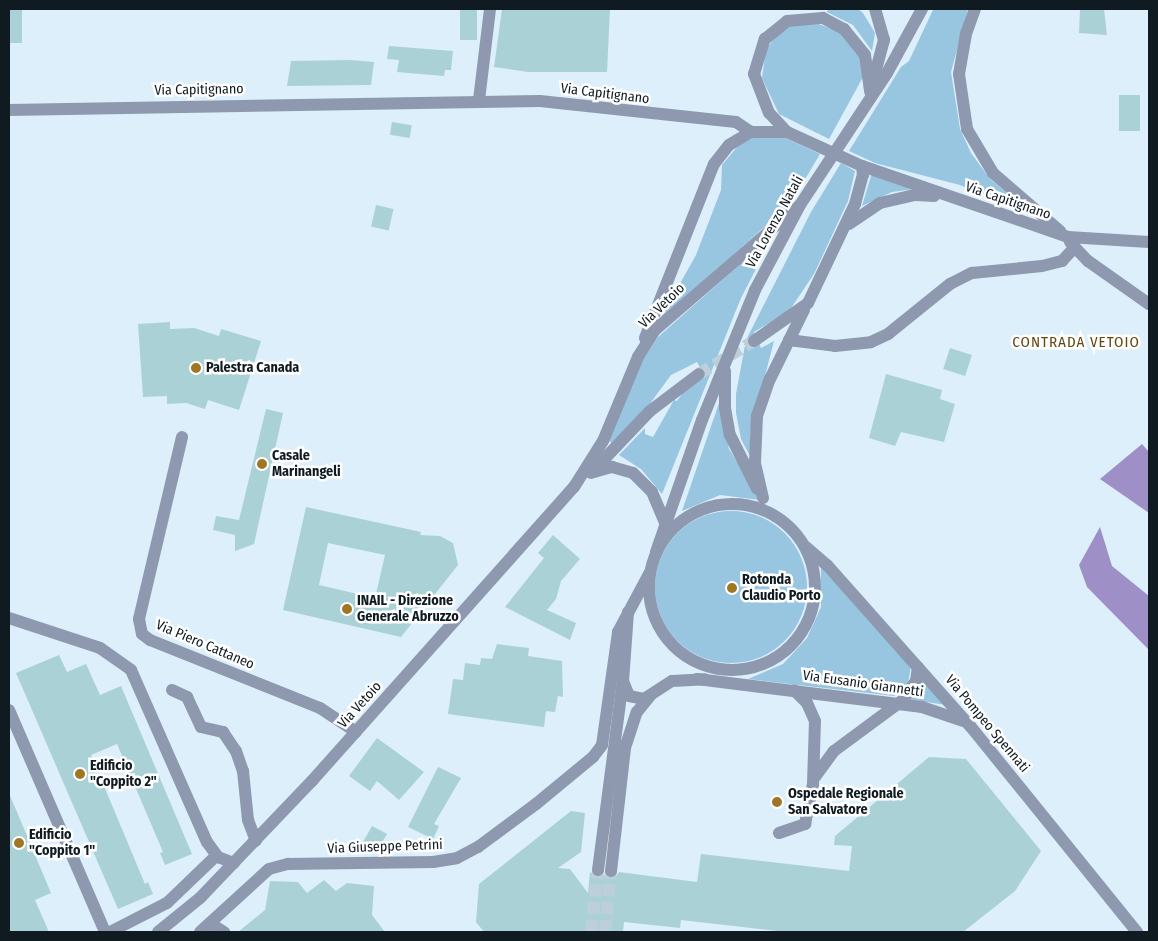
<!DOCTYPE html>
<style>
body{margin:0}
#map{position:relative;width:1158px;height:941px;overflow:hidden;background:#dceffb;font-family:"Fira Sans Condensed",sans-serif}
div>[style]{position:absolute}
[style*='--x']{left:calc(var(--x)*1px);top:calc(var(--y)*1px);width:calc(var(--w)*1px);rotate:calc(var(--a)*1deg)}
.green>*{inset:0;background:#98c5e0}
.round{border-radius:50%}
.water>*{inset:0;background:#9e90c7}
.building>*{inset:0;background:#aad2d6;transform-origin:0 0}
.minor-tunnel>*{height:12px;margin-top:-6px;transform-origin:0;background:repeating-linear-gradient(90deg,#bdcfda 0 12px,transparent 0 18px)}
.minor>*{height:12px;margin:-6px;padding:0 6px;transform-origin:6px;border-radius:6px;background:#8e99b0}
.minor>.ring{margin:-6px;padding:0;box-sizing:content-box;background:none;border:12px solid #8e99b0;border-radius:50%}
.dots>*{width:14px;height:14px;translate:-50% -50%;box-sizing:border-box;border:2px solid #fff;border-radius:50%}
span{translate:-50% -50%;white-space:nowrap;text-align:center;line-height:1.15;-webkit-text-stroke:5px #fff;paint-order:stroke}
.street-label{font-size:14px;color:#0f1b21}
.poi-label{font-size:14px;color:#0f1b21;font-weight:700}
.left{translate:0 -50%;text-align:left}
.neighbourhood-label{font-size:15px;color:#63480d;letter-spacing:1px}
.frame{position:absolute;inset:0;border:10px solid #0f1b21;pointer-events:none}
</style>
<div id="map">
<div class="green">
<div style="clip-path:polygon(828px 9px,858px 9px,863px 13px,875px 33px,872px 51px,853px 25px,827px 12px)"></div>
<div style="clip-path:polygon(968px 9px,951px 72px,960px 129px,971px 153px,990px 179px,1020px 204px,1017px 209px,960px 185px,875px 163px,849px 151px,901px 67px,909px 61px,933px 10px)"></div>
<div style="clip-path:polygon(813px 22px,843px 33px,863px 59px,863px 77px,829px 139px,779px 114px,762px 78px,766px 50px,777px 34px,792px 24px)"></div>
<div style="clip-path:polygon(754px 137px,783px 137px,820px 154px,791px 203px,659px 321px,696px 255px,721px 190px,722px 165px,738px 146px)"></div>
<div style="clip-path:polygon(841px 163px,855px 171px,848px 201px,814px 274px,789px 311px,754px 332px,761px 348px,774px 341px,750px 434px,751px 458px,741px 439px,736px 413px,736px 394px,746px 340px,811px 212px)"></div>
<div style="clip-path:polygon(871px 176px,874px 176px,914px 189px,892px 192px,862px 206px)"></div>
<div style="clip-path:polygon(774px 234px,741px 298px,662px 494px,641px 469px,619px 455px,645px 428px,645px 434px,653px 437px,674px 400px,677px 401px,687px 387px,705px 377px,697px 362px,671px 375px,646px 409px,613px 444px,609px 441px,637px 370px,657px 338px)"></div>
<div style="clip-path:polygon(719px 403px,729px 449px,760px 500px,720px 495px,682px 511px)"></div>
<div class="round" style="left:655px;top:511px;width:152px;height:152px"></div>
<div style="clip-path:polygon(821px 567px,911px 666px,908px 683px,894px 696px,748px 679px,783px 664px,807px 638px,821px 607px)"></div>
<div style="clip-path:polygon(923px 679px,946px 705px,908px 699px)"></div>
</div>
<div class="water">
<div style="clip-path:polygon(1142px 444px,1149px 452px,1149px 513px,1100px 479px)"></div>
<div style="clip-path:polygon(1100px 527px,1112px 566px,1149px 596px,1149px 650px,1087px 587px,1079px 565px)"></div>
</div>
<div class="building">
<div style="left:9px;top:9px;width:13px;height:34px"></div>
<div style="left:460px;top:9px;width:17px;height:31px"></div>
<div style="clip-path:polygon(502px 9px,610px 9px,607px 72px,528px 72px,494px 67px)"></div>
<div style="clip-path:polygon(1080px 9px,1104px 9px,1107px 35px,1079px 33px)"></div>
<div style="clip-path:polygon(389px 46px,453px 51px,451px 70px,445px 70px,444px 76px,397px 72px,399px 60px,387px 59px)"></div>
<div style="clip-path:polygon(350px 60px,374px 62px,371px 85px,287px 86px,291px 61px)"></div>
<div style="left:1119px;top:95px;width:21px;height:36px"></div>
<div style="left:392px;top:122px;width:20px;height:13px;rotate:9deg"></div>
<div style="left:376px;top:205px;width:18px;height:22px;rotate:13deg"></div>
<div style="clip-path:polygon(170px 322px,170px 329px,194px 328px,219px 336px,221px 329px,261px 341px,239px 410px,208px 400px,205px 409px,186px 403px,167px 404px,167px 396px,143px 397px,138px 324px)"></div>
<div style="left:950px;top:348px;width:23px;height:22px;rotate:18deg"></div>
<div style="clip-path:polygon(886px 374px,942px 390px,940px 399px,955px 404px,944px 442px,901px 432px,895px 446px,869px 438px)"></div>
<div style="clip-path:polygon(266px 409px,283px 413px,254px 544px,235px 551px,235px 535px,213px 530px,216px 516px,239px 520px)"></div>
<div style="clip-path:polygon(evenodd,306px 507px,421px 532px,420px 535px,440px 536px,453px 543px,458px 565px,401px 637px,283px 610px,306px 507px,328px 543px,385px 555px,375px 598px,319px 585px,328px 543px)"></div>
<div style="clip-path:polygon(553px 535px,580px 559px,561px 581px,556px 599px,547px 610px,576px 623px,570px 640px,505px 607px,544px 558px,538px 553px)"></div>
<div style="clip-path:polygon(497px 644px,529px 648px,528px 656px,562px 661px,563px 697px,558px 696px,555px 712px,546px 711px,544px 727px,448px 714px,453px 679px,463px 680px,465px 663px,480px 665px,481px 658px,492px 659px)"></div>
<div style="clip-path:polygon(59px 655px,67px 672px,86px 664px,100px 695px,121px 686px,192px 854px,165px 865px,160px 853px,163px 852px,117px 744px,91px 755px,145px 884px,148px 882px,153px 894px,118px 909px,16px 673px)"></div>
<div style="clip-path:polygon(377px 738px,424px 772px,399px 800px,377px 781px,370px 791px,349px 776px)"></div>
<div style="clip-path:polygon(929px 757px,966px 759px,1041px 851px,1015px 891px,963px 932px,787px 932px,681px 920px,680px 928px,624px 922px,623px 932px,484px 932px,476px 922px,479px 884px,571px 811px,585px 813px,581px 852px,558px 868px,570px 869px,588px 893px,590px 872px,597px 878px,604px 875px,614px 879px,619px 872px,697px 882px,701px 854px,849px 871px,852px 846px,834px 845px,835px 836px)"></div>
<div style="clip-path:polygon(438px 767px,461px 778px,434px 824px,439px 826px,433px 839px,408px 827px)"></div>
<div style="clip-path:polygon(9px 793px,51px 893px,35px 900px,49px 932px,9px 932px)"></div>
<div style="clip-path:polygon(372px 826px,387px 834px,378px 849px,359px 849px)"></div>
<div style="clip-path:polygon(324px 880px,336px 891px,347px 883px,374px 886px,372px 915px,385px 932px,238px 932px,265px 910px,270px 881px,298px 882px,307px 893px)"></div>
</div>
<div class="minor-tunnel">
<div style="--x:699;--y:374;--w:64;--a:-31"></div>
<div style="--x:591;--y:932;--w:62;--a:-83.6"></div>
<div style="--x:605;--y:932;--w:61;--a:-84.4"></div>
</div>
<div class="minor">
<div style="--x:975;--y:9;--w:27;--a:110"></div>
<div style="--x:966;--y:34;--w:41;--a:99.9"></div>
<div style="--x:959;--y:74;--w:56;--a:81.7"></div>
<div style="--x:967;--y:129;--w:51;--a:59.4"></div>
<div style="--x:993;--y:173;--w:89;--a:40.9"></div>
<div style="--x:872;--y:85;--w:47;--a:-75.1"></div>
<div style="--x:884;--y:40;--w:32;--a:-106"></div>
<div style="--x:479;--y:100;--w:92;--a:-83.1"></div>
<div style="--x:9;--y:110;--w:531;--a:-0.97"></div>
<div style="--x:540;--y:101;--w:197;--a:6.1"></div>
<div style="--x:736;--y:122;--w:18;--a:34"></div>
<div style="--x:787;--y:132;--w:26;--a:-133"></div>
<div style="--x:769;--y:113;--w:42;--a:-111"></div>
<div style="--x:754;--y:74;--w:37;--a:-73"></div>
<div style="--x:765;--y:39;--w:28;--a:-39"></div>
<div style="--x:787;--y:21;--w:36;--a:-5"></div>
<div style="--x:823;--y:18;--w:24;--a:28"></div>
<div style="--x:844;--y:29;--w:33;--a:51"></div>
<div style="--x:865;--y:55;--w:37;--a:82"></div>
<div style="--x:849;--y:224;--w:37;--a:-34"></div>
<div style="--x:880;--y:203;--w:37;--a:-13"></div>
<div style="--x:916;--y:195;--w:18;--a:3"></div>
<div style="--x:1070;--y:242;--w:26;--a:47"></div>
<div style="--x:1088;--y:261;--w:75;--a:35.2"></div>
<div style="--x:645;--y:338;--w:187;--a:-68.4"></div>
<div style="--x:714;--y:164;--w:24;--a:-52"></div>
<div style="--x:729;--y:145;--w:26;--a:-31"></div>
<div style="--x:751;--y:132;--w:36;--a:0"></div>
<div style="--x:787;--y:132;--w:82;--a:24.4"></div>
<div style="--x:862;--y:166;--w:218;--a:19"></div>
<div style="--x:1068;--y:237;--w:81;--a:3.5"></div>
<div style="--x:789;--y:340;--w:46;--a:7.4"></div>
<div style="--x:835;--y:346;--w:36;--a:-6"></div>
<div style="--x:871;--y:342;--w:19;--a:-25"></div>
<div style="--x:888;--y:334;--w:80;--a:-38.9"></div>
<div style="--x:950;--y:284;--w:25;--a:-27"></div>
<div style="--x:972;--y:273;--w:70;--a:-5.7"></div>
<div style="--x:1042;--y:266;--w:21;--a:-14"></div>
<div style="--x:1062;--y:261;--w:18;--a:-47"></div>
<div style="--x:754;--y:341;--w:66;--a:-35.1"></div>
<div style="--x:808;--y:303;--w:110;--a:-64.6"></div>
<div style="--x:855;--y:204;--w:30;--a:-75"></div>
<div style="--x:863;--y:175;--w:9;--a:-96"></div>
<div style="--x:725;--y:371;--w:37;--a:90"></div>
<div style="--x:725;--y:408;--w:27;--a:80"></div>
<div style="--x:730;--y:435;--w:60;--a:63.4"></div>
<div style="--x:182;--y:437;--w:187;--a:103.3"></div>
<div style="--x:139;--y:619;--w:15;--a:79"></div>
<div style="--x:142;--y:634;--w:10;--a:37"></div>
<div style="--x:150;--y:640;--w:183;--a:21.8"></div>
<div style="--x:320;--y:708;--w:43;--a:33.7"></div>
<div style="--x:594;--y:472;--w:19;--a:-16"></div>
<div style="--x:612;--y:467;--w:22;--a:16"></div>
<div style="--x:633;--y:473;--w:27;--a:45"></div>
<div style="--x:652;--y:492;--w:34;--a:67"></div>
<div style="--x:591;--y:473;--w:86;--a:-46.4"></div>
<div style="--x:650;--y:411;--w:61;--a:-37.1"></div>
<div style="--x:763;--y:498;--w:36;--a:-103"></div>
<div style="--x:755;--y:463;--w:47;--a:-87.6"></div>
<div style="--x:757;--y:416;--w:39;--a:-71"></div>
<div style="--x:770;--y:379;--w:77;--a:-63.8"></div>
<div class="ring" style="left:649px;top:504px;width:154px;height:154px"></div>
<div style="--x:806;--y:547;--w:28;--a:41"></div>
<div style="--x:827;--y:565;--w:217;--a:48.4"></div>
<div style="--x:971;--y:727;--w:264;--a:51"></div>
<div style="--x:656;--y:552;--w:140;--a:-70.8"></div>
<div style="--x:702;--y:420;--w:140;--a:-67.8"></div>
<div style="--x:755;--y:290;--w:96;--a:-62.1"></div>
<div style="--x:800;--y:205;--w:158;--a:-56.6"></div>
<div style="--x:887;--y:73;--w:73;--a:-61.3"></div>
<div style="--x:628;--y:612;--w:69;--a:94.1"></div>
<div style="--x:623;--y:681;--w:16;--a:68"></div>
<div style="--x:629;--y:696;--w:15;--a:11"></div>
<div style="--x:644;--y:699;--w:33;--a:-33"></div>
<div style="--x:672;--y:681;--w:33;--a:-3"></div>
<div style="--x:9;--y:618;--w:96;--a:18.2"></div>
<div style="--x:100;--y:648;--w:38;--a:35"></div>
<div style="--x:131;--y:670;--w:188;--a:66.2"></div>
<div style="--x:207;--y:842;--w:19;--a:54"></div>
<div style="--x:218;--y:857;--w:17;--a:21"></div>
<div style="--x:697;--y:679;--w:227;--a:7.1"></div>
<div style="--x:922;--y:707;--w:43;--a:18.9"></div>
<div style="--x:172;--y:690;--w:17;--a:25"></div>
<div style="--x:187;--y:697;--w:33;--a:65"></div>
<div style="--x:201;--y:727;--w:23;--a:13"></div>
<div style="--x:223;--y:732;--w:23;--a:56"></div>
<div style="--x:236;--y:751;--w:21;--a:71"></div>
<div style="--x:243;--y:771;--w:49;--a:84.2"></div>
<div style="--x:248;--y:820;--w:22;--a:69"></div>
<div style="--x:9;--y:710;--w:242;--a:66.6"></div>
<div style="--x:815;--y:777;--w:32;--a:-54"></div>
<div style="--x:834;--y:751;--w:86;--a:-36.5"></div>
<div style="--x:903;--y:700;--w:23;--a:-56"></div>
<div style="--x:916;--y:681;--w:14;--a:-82"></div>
<div style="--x:779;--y:833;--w:28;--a:-19"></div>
<div style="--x:805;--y:824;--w:41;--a:-78.7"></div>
<div style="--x:813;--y:784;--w:63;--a:-88.2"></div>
<div style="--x:815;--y:721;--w:20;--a:-114"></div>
<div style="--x:807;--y:703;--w:18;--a:-135"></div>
<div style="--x:598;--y:870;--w:191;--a:-82.5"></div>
<div style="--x:611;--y:871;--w:124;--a:-83.5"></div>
<div style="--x:625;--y:748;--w:38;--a:-72"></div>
<div style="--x:637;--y:712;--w:21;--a:-51"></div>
<div style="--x:210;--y:923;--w:17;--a:33"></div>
<div style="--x:110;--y:932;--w:64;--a:-27"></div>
<div style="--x:167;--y:903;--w:68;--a:-43.8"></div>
<div style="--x:158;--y:932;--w:54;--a:-39"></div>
<div style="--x:200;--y:898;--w:161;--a:-46.3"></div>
<div style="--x:311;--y:782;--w:395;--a:-48.3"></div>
<div style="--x:574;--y:487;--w:54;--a:-57.8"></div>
<div style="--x:603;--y:441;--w:91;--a:-67.4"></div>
<div style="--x:638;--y:357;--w:32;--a:-58"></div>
<div style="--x:655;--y:330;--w:191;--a:-40.8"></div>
<div style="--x:200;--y:932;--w:93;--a:-42.4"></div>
<div style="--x:269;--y:869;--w:20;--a:-15"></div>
<div style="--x:288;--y:864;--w:145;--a:-0.8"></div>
<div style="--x:433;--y:862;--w:24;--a:-9"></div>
<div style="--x:457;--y:858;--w:24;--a:-28"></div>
<div style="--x:478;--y:847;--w:72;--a:-36.6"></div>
<div style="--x:536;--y:804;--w:74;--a:-39.5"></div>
<div style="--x:593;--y:757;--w:15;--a:-53"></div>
<div style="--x:602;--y:745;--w:114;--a:-81.9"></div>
<div style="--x:618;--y:632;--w:66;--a:-61.9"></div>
</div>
<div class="dots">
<div style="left:196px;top:368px;background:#9f7724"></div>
<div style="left:262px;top:464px;background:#9f7724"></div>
<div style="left:732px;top:588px;background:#9f7724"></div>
<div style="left:347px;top:609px;background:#9f7724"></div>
<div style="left:80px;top:774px;background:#9f7724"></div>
<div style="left:777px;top:802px;background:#9f7724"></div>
<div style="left:19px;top:843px;background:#9f7724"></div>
</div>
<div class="street-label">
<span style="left:199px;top:90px;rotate:-1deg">Via Capitignano</span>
<span style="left:605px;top:94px;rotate:7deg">Via Capitignano</span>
<span style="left:1008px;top:201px;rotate:19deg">Via Capitignano</span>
<span style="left:775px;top:222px;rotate:-61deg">Via Lorenzo Natali</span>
<span style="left:662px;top:306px;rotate:-44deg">Via Vetoio</span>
<span style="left:205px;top:645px;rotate:23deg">Via Piero Cattaneo</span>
<span style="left:863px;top:684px;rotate:8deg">Via Eusanio Giannetti</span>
<span style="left:360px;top:705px;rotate:-48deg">Via Vetoio</span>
<span style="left:987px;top:724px;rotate:50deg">Via Pompeo Spennati</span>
<span style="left:385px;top:847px;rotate:-2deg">Via Giuseppe Petrini</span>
</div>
<div class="poi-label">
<span class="left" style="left:206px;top:368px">Palestra Canada</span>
<span class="left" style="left:272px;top:464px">Casale<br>Marinangeli</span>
<span class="left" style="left:742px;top:588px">Rotonda<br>Claudio Porto</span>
<span class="left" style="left:357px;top:609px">INAIL - Direzione<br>Generale Abruzzo</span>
<span class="left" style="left:90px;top:774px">Edificio<br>"Coppito 2"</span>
<span class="left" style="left:788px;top:802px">Ospedale Regionale<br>San Salvatore</span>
<span class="left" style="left:29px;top:843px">Edificio<br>"Coppito 1"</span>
</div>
<div class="neighbourhood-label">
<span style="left:1076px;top:343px">CONTRADA VETOIO</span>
</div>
<div class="frame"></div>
</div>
